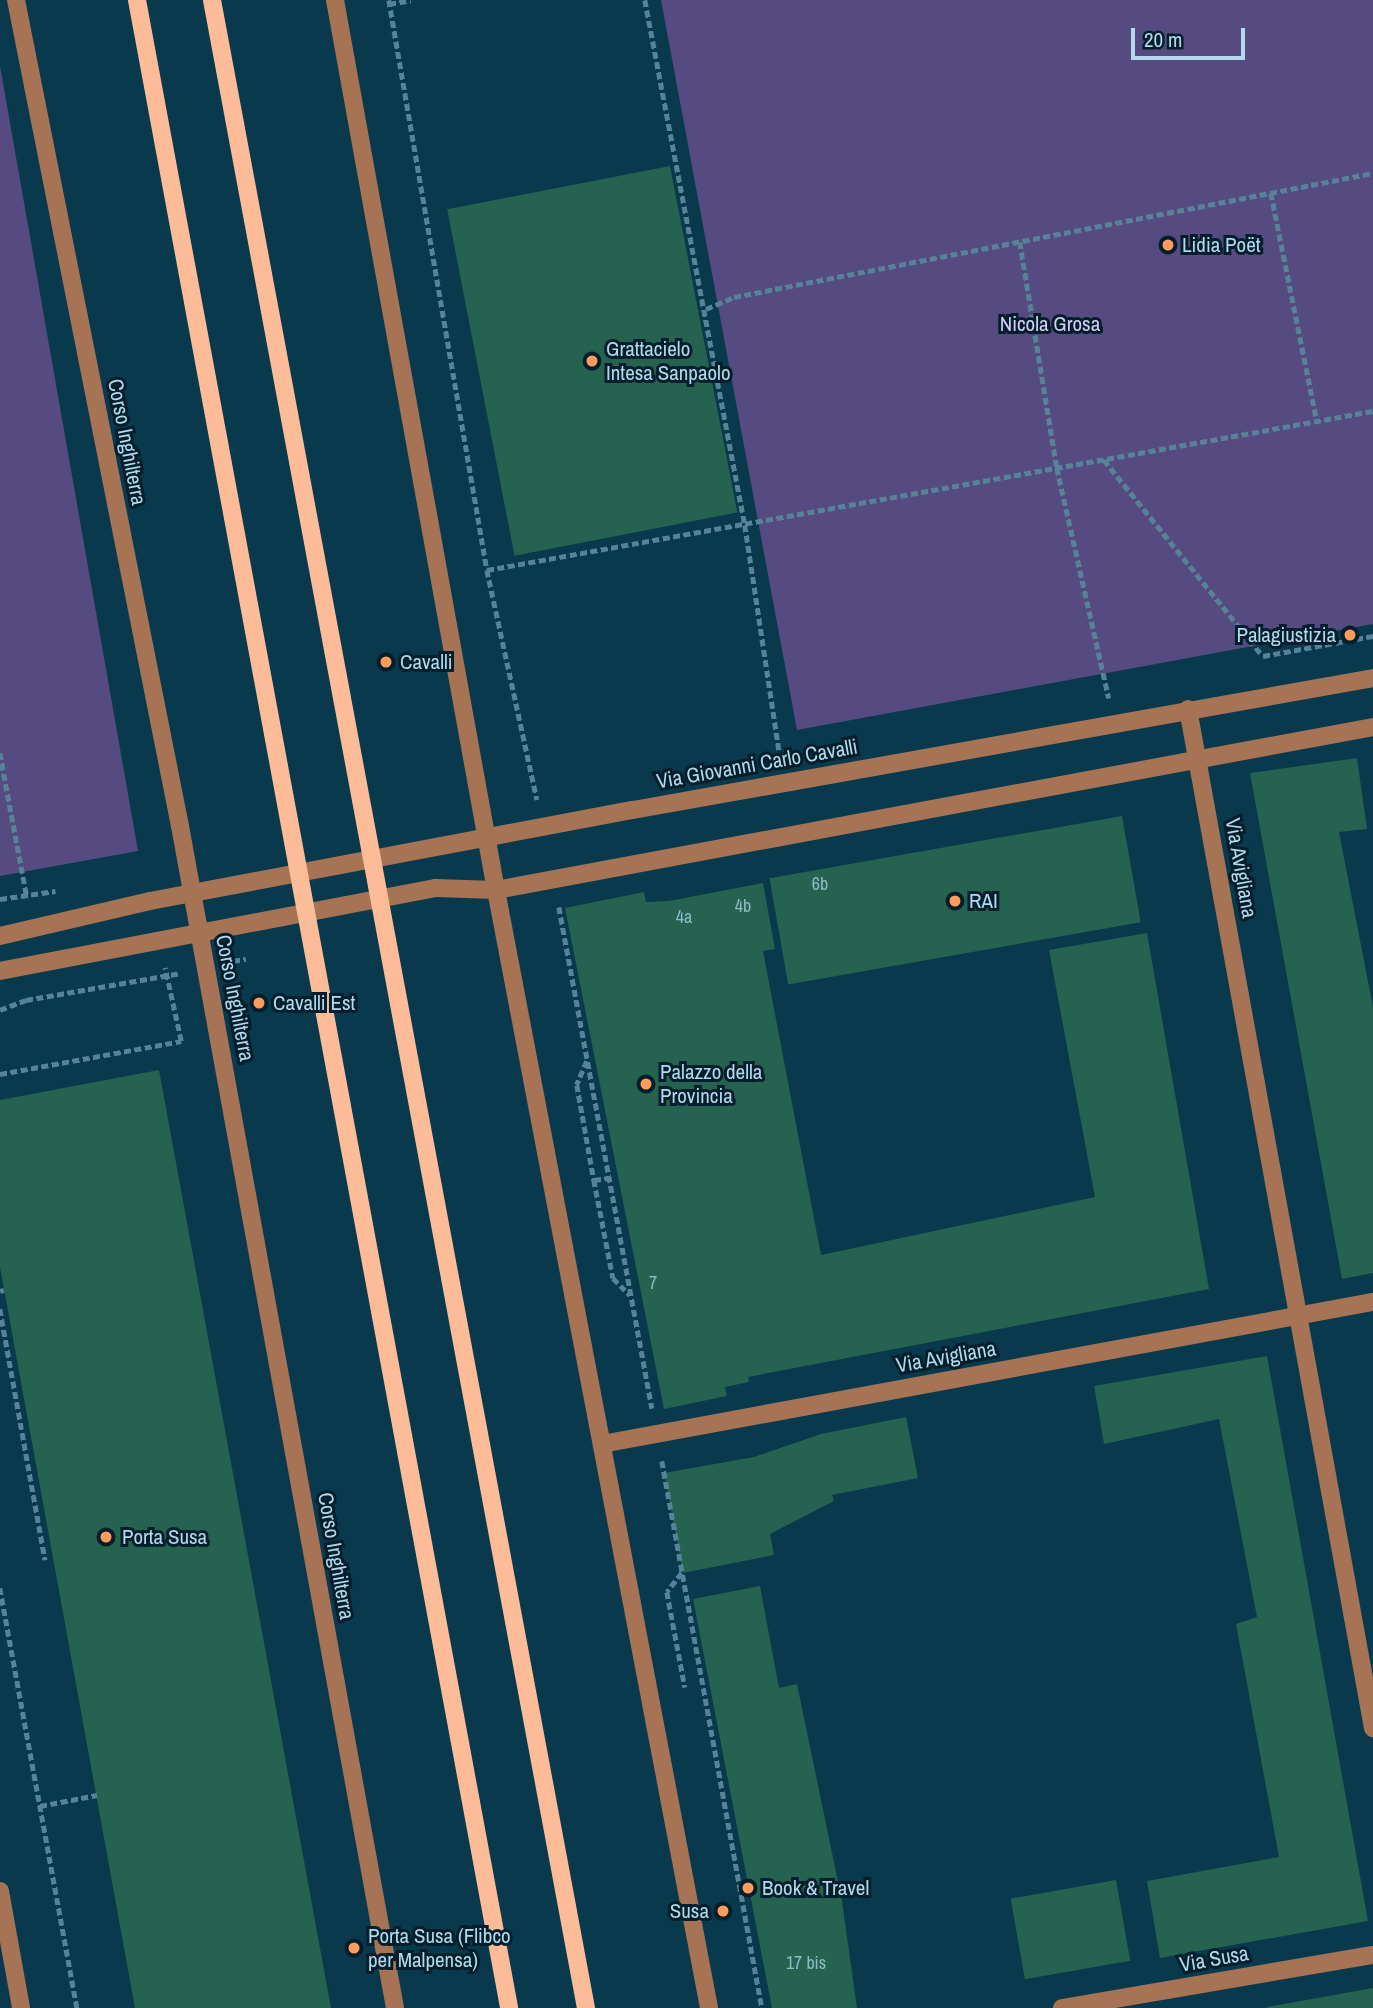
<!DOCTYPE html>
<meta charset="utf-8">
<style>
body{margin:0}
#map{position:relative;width:1373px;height:2008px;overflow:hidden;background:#08394d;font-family:"Archivo Narrow",sans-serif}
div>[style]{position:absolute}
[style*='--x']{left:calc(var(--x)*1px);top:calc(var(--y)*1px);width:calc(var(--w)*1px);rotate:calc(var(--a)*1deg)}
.green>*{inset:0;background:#564b80}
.building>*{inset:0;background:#256250;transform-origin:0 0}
.path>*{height:4.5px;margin-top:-2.25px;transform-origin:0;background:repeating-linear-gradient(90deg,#578398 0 7px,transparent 0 10.5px)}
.minor>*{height:18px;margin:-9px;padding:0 9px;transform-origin:9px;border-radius:9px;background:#a67354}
.major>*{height:18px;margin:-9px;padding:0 9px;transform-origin:9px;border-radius:9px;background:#fcbc97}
.dots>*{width:19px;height:19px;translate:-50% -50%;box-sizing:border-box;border:4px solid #041e2b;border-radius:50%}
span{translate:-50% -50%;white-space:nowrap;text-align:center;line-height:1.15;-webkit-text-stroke:6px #041e2b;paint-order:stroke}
.number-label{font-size:18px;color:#8fbbc6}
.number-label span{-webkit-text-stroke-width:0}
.poi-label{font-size:21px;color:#b2d9ee}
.left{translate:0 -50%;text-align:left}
.right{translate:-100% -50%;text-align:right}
.park-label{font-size:21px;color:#d4cef8}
.street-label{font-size:21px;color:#b2d9ee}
.scale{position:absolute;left:1131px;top:28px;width:114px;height:32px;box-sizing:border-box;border:4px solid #b2d9ee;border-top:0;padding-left:9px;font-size:21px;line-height:24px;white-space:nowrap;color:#b2d9ee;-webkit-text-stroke:5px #041e2b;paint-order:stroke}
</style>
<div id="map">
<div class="green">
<div style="clip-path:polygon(661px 0,1373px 0,1373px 624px,797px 730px)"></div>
<div style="clip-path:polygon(0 66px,138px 851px,0 876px)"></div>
</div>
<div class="building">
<div style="left:670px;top:166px;width:353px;height:227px;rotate:79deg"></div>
<div style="clip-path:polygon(1357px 758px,1367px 829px,1339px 832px,1373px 1007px,1373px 1273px,1342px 1279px,1250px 773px)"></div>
<div style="left:1122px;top:816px;width:108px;height:358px;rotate:80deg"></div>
<div style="clip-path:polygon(763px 883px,775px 949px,763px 951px,821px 1255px,1095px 1197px,1049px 950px,1147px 933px,1209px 1289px,748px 1377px,749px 1382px,725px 1387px,727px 1396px,664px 1409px,565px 908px,644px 892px,646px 902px,669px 901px)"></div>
<div style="clip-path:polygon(159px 1070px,331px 2008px,135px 2008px,0 1267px,0 1100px)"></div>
<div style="clip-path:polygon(1267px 1356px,1368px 1921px,1160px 1958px,1147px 1881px,1279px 1857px,1236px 1624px,1257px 1617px,1219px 1419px,1104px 1444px,1094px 1386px)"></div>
<div style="clip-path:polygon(906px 1417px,918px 1478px,832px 1495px,834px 1501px,770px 1534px,774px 1555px,683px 1573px,664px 1473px,754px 1457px,821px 1434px)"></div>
<div style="clip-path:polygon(760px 1586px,779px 1688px,797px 1684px,842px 1901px,857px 2008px,772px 2008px,693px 1599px)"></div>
<div style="left:1116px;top:1880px;width:82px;height:107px;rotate:80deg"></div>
<div style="clip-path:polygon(1373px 1988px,1373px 2008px,1267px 2008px,1267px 2007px)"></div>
</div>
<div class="path">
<div style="--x:389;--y:0;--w:578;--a:80.24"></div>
<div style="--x:487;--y:570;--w:235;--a:77.7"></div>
<div style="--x:645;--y:0;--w:534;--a:79.22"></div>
<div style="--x:745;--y:525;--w:235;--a:81.4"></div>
<div style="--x:389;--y:4;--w:22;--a:-10"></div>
<div style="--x:1271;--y:193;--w:233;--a:78.6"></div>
<div style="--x:1020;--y:242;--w:229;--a:80.7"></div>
<div style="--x:1057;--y:468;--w:236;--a:77.3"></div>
<div style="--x:706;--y:309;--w:30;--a:-23"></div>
<div style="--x:734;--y:297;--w:651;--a:-10.98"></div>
<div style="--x:1104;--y:460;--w:252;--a:51"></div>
<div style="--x:1263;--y:656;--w:112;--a:-10.3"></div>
<div style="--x:487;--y:570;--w:900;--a:-10.17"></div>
<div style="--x:0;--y:753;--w:147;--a:79.4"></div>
<div style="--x:0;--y:899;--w:56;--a:-8.3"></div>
<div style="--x:559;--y:907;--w:510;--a:79.48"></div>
<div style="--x:233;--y:961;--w:13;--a:-9"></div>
<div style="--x:0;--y:1010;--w:28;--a:-21"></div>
<div style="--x:26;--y:1000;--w:156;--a:-9.9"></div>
<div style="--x:587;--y:1061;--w:26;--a:113"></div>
<div style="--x:577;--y:1085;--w:97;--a:79.9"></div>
<div style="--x:594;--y:1180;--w:100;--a:79"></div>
<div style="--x:613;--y:1278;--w:24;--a:45"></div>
<div style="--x:0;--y:1074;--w:184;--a:-10.3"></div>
<div style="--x:181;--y:1041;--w:75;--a:-102.4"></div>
<div style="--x:594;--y:1180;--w:15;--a:-8"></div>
<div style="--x:0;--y:1291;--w:4;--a:-14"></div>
<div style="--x:0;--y:1309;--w:255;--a:79.8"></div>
<div style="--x:662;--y:1461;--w:556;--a:79.64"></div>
<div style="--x:682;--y:1573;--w:24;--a:128"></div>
<div style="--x:667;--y:1592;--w:97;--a:79.3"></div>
<div style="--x:0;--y:1588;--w:427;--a:79.6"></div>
<div style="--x:40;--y:1806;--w:58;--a:-10.9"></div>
</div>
<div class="minor">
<div style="--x:16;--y:0;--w:842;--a:78.77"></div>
<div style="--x:180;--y:826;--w:1201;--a:79.69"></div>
<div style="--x:335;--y:0;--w:904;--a:79.75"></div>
<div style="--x:496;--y:890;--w:1138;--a:79.21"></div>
<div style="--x:1188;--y:709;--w:1036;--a:79.71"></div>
<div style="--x:0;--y:936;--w:154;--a:-13.1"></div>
<div style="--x:150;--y:901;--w:491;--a:-10.7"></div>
<div style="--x:633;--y:810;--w:752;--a:-10.11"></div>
<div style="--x:0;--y:971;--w:444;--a:-10.8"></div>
<div style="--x:436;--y:888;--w:60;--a:1.9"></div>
<div style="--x:496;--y:890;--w:892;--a:-10.53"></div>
<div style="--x:602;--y:1444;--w:784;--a:-10.44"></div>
<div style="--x:0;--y:1891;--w:119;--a:79.8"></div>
<div style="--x:1062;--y:2008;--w:315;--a:-9.7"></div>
</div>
<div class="major">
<div style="--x:137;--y:0;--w:2042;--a:79.5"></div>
<div style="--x:212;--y:0;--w:2043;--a:79.45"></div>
</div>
<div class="dots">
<div style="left:1168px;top:245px;background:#ff9b5b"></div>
<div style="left:592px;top:361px;background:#ff9b5b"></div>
<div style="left:1350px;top:635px;background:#ff9b5b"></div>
<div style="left:386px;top:662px;background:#ff9b5b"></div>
<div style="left:955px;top:901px;background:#ff9b5b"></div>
<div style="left:259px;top:1003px;background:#ff9b5b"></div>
<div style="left:646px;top:1084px;background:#ff9b5b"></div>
<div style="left:106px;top:1537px;background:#ff9b5b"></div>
<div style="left:748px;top:1888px;background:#ff9b5b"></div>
<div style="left:723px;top:1911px;background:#ff9b5b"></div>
<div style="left:354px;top:1948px;background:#ff9b5b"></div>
</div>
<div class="number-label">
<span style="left:820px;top:884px">6b</span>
<span style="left:743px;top:906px">4b</span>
<span style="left:684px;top:917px">4a</span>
<span style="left:653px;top:1283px">7</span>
<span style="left:806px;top:1963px">17 bis</span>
</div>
<div class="poi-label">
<span class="left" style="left:1182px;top:245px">Lidia Poët</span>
<span class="left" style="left:606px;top:361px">Grattacielo<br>Intesa Sanpaolo</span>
<span class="right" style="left:1336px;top:635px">Palagiustizia</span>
<span class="left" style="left:400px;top:662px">Cavalli</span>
<span class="left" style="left:969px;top:901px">RAI</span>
<span class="left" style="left:273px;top:1003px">Cavalli Est</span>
<span class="left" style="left:660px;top:1084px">Palazzo della<br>Provincia</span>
<span class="left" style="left:122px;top:1537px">Porta Susa</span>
<span class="left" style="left:762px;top:1888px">Book &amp; Travel</span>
<span class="right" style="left:709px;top:1911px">Susa</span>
<span class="left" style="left:368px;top:1948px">Porta Susa (Flibco<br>per Malpensa)</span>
</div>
<div class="park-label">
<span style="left:1050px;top:324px">Nicola Grosa</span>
</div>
<div class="street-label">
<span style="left:127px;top:442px;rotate:79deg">Corso Inghilterra</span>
<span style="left:757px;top:764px;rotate:-10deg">Via Giovanni Carlo Cavalli</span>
<span style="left:1241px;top:868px;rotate:80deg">Via Avigliana</span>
<span style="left:235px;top:998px;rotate:79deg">Corso Inghilterra</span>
<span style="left:946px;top:1357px;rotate:-10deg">Via Avigliana</span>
<span style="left:336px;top:1556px;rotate:80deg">Corso Inghilterra</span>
<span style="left:1214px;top:1959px;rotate:-10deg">Via Susa</span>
</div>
<div class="scale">20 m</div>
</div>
